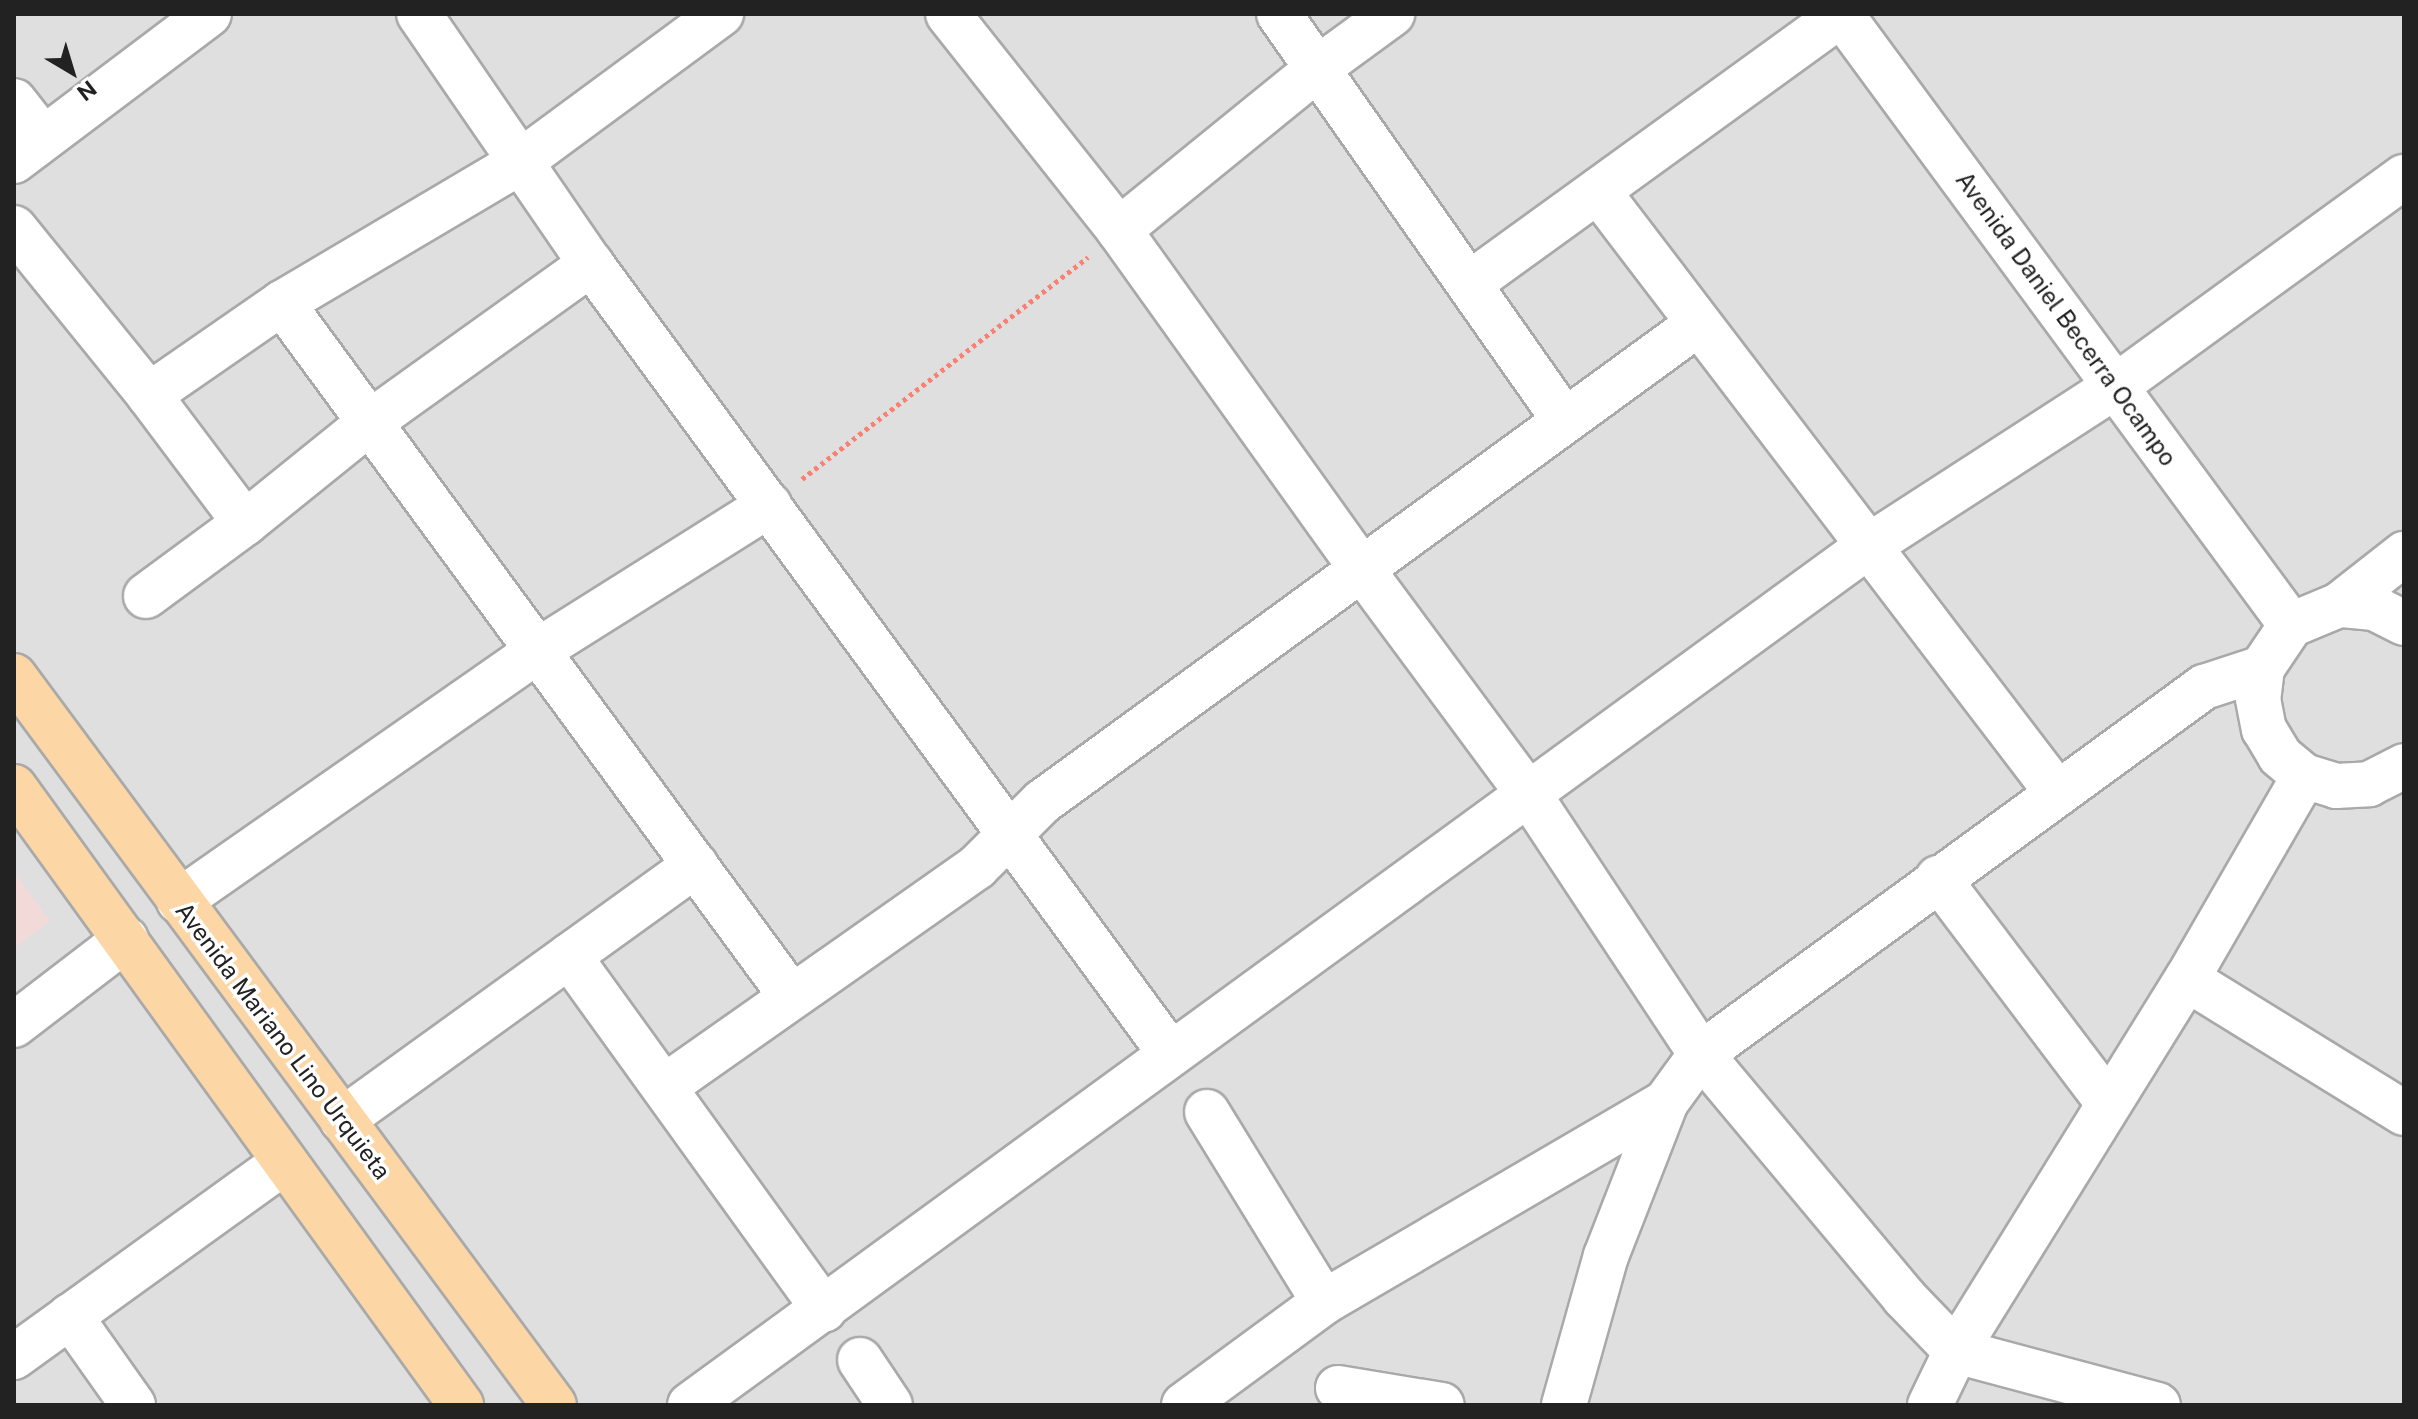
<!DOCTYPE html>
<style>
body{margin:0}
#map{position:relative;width:2418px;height:1419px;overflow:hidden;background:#f2efe9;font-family:"Public Sans",sans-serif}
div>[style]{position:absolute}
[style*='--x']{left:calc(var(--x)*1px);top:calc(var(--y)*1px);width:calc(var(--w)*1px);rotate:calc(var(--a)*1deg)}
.residential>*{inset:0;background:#e0dfdf;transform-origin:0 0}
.commercial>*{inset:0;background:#f2dad9}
.path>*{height:5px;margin-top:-2.5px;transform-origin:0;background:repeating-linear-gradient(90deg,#fa8072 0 4px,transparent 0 8px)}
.roads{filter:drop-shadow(2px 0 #a9a9a9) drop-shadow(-2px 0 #a9a9a9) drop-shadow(0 2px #a9a9a9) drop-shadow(0 -2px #a9a9a9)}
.minor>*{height:44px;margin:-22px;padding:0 22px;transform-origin:22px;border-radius:22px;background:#fff}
.major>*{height:44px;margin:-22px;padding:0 22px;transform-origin:22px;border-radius:22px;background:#fcd6a4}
span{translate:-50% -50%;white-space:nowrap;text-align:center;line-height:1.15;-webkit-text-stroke:7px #fff;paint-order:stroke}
.street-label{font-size:24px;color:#222}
.frame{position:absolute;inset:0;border:16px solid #222;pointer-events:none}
.north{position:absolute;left:32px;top:32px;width:80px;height:80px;-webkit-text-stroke:6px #fff;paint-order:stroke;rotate:142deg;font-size:22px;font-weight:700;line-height:32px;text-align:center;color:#222}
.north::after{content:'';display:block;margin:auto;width:28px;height:36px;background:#222;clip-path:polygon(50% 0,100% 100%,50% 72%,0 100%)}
</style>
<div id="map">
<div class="residential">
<div style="left:14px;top:14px;width:2390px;height:1391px"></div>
</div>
<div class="commercial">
<div style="clip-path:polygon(14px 872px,50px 921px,14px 948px)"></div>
</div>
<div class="path">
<div style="--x:802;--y:479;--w:362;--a:-37.8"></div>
</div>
<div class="roads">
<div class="minor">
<div style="--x:419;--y:14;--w:303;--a:55.5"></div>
<div style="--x:591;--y:264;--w:979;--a:53.73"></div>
<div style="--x:948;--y:14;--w:275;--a:51.6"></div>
<div style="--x:1119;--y:230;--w:416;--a:54.4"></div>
<div style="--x:1361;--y:568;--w:284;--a:53.5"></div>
<div style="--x:1530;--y:796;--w:310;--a:56.5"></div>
<div style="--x:1701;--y:1054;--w:317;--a:50.1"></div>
<div style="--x:1904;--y:1297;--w:75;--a:46.1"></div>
<div style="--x:1956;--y:1351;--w:209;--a:15"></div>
<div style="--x:1279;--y:14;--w:497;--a:54.9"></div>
<div style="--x:1841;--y:14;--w:759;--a:53.63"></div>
<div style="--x:14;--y:101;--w:47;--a:51.9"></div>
<div style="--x:14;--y:161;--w:244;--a:-37"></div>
<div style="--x:1598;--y:191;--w:758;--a:52.66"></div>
<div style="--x:14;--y:228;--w:215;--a:51"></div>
<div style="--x:149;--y:395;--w:160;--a:53.1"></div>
<div style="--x:1119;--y:230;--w:257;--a:-39.1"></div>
<div style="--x:1318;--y:68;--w:92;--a:-36.1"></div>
<div style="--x:1469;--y:284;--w:460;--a:-35.9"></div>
<div style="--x:282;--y:303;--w:860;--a:53.7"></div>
<div style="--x:149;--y:395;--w:162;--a:-34.7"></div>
<div style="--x:282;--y:303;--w:277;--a:-30.6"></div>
<div style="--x:520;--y:162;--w:250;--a:-36.4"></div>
<div style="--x:146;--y:596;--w:123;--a:-36.4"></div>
<div style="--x:245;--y:523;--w:161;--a:-38.9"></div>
<div style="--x:370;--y:422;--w:272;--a:-35.6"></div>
<div style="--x:2339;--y:605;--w:83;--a:-38.1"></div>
<div style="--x:2404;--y:623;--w:34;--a:-153"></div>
<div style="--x:2374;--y:608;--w:35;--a:-175"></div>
<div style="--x:2339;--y:605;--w:52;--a:157.4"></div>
<div style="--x:2291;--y:625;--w:52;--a:124"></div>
<div style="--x:2262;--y:668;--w:31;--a:97"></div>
<div style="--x:2258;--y:699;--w:31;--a:79"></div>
<div style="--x:2264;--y:729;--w:31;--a:59"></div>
<div style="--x:2280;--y:756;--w:31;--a:40"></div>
<div style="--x:2304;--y:776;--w:34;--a:17"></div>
<div style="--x:2336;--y:786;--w:33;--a:-3"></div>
<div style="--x:2369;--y:784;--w:39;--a:-27"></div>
<div style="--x:1938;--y:878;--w:282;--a:52.9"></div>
<div style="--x:179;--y:901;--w:439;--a:-34.9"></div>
<div style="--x:539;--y:650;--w:272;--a:-32.2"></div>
<div style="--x:569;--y:956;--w:436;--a:54.2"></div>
<div style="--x:2187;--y:979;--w:255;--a:31.7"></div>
<div style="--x:14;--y:1025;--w:141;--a:-37.5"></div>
<div style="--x:664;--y:1087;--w:383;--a:-35.1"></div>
<div style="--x:977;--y:867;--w:92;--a:-45"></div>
<div style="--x:1042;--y:802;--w:812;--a:-36.08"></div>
<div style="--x:1207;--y:1112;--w:223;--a:58.4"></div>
<div style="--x:342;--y:1120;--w:436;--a:-35.8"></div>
<div style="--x:70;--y:1316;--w:109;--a:54.7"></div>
<div style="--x:14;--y:1357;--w:332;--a:-35.8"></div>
<div style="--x:860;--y:1360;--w:54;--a:56.3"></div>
<div style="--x:1338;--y:1388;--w:105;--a:9.3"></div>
<div style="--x:690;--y:1405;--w:1457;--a:-36.09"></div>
<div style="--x:1867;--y:547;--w:297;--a:-32.9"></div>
<div style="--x:2116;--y:386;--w:356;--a:-36"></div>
<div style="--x:1184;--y:1405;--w:174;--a:-36.3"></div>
<div style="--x:1324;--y:1302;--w:396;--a:-30.3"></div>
<div style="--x:1564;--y:1405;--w:155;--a:-74.3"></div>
<div style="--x:1606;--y:1256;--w:165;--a:-68.7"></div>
<div style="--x:1666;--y:1102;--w:59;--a:-53.9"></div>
<div style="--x:1701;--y:1054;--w:623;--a:-36.12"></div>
<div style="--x:2204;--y:687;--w:61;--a:-18.1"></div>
<div style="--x:1930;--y:1405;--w:60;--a:-64.3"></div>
<div style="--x:1956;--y:1351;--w:438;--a:-58.2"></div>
<div style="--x:2187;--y:979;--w:234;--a:-60"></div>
</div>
<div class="major">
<div style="--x:14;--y:676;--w:907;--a:53.47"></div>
<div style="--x:14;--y:787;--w:763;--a:54.12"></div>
</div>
</div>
<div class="street-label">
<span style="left:2066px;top:319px;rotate:54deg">Avenida Daniel Becerra Ocampo</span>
<span style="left:283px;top:1041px;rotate:53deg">Avenida Mariano Lino Urquieta</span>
</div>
<div class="frame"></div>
<div class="north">N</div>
</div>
